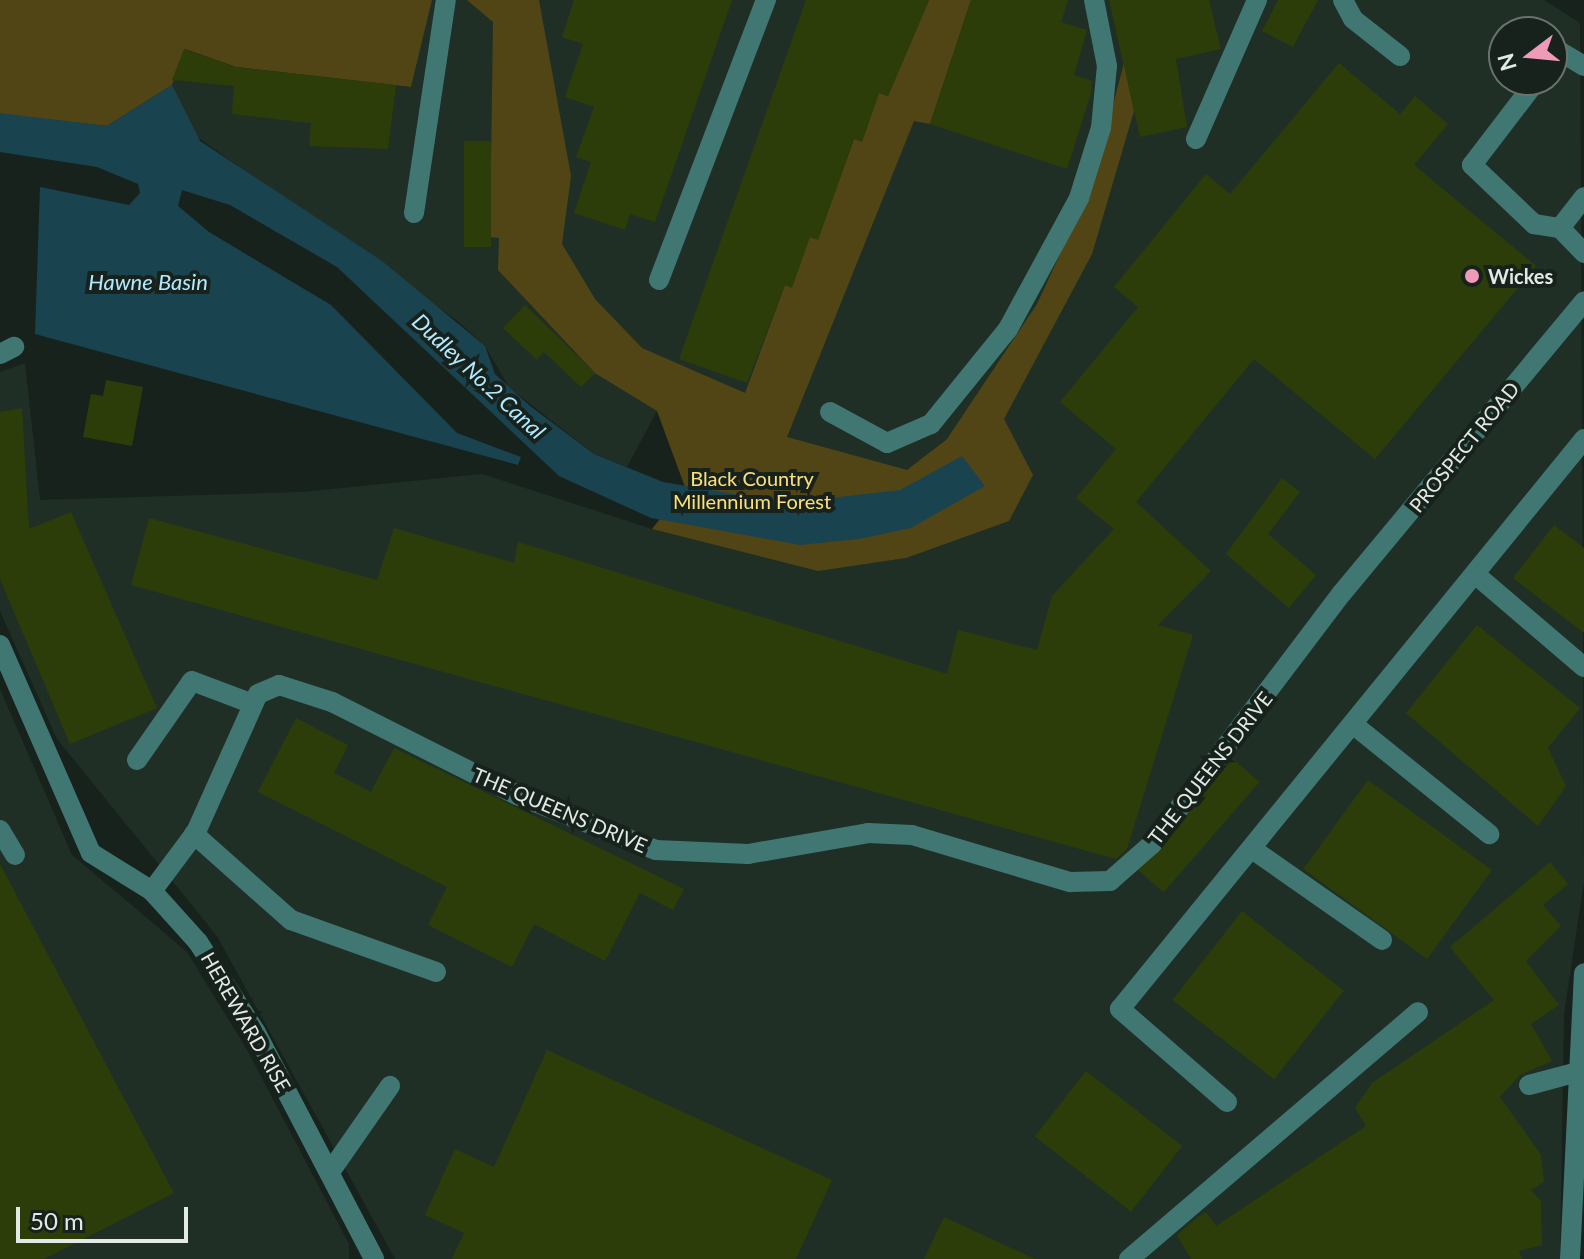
<!DOCTYPE html>
<style>
body{margin:0}
#map{position:relative;width:1584px;height:1259px;overflow:hidden;background:#18221c;font-family:Lato,sans-serif}
div>[style]{position:absolute}
[style*='--x']{left:calc(var(--x)*1px);top:calc(var(--y)*1px);width:calc(var(--w)*1px);rotate:calc(var(--a)*1deg)}
.built>*{inset:0;background:#202f26}
.green>*{inset:0;background:#524515}
.water>*{inset:0;background:#1a4350}
.building>*{inset:0;background:#2c3d09;transform-origin:0 0}
.minor>*{height:20px;margin:-10px;padding:0 10px;transform-origin:10px;border-radius:10px;background:#417773}
.dots>*{width:22px;height:22px;translate:-50% -50%;box-sizing:border-box;border:4px solid #18221c;border-radius:50%}
span{translate:-50% -50%;white-space:nowrap;text-align:center;line-height:1.15;-webkit-text-stroke:8px #18221c;paint-order:stroke}
.poi-label{font-size:20px;color:#e3e9e5;font-weight:700}
.left{translate:0 -50%;text-align:left}
.street-label{font-size:20px;color:#e3e9e5}
.park-label{font-size:20px;color:#fde07a}
.water-label{font-size:22px;color:#b2e9fd;font-style:italic}
.north{position:absolute;left:1488px;top:16px;width:80px;height:80px;box-sizing:border-box;background:#18221c;border:2px solid #69726c;border-radius:50%;rotate:254deg;font-size:22px;font-weight:700;line-height:32px;text-align:center;color:#e3e9e5}
.north::after{content:'';display:block;margin:auto;width:28px;height:36px;background:#ef9ab8;clip-path:polygon(50% 0,100% 100%,50% 72%,0 100%)}
.scale{position:absolute;left:16px;top:1207px;width:172px;height:36px;box-sizing:border-box;border:4px solid #e3e9e5;border-top:0;padding-left:10px;font-size:24px;line-height:28px;white-space:nowrap;color:#e3e9e5;-webkit-text-stroke:6px #18221c;paint-order:stroke}
</style>
<div id="map">
<div class="built">
<div style="clip-path:polygon(evenodd,432px 0,1544px 0,1580px 23px,1584px 881px,1564px 1014px,1560px 1259px,395px 1259px,217px 936px,57px 739px,0 611px,0 372px,25px 363px,40px 500px,302px 492px,482px 474px,652px 529px,818px 570px,906px 558px,946px 439px,907px 471px,657px 411px,627px 467px,594px 454px,509px 387px,485px 346px,459px 322px,193px 134px,172px 85px,184px 49px,236px 67px,411px 87px,432px 0,1504px 32px,1552px 32px,1552px 80px,1504px 80px,1504px 32px)"></div>
<div style="clip-path:polygon(0 689px,72px 855px,187px 952px,247px 1050px,349px 1244px,349px 1259px,0 1259px)"></div>
</div>
<div class="green">
<div style="clip-path:polygon(0 0,432px 0,411px 87px,236px 67px,185px 49px,172px 85px,107px 126px,0 114px)"></div>
<div style="clip-path:polygon(467px 0,539px 0,571px 176px,562px 244px,595px 299px,642px 348px,745px 393px,785px 285px,810px 237px,818px 239px,854px 139px,862px 141px,879px 93px,888px 96px,929px 0,971px 0,930px 124px,914px 121px,787px 437px,907px 470px,947px 439px,1037px 304px,1092px 185px,1124px 63px,1134px 111px,1092px 254px,1004px 419px,1033px 475px,1009px 521px,906px 558px,818px 571px,652px 529px,685px 487px,657px 411px,595px 373px,498px 270px,499px 238px,490px 237px,493px 22px)"></div>
</div>
<div class="water">
<div style="clip-path:polygon(172px 85px,200px 141px,382px 261px,485px 346px,495px 374px,530px 406px,594px 454px,663px 482px,786px 503px,900px 490px,962px 456px,985px 486px,911px 528px,859px 539px,800px 545px,651px 518px,559px 476px,337px 267px,230px 205px,182px 190px,178px 206px,209px 232px,331px 305px,457px 433px,521px 457px,518px 465px,35px 334px,40px 187px,129px 205px,140px 193px,138px 184px,97px 167px,0 152px,0 113px,107px 126px)"></div>
</div>
<div class="building">
<div style="clip-path:polygon(574px 0,732px 0,655px 222px,630px 214px,625px 230px,574px 213px,591px 162px,576px 157px,594px 107px,565px 97px,583px 44px,562px 37px)"></div>
<div style="clip-path:polygon(806px 0,929px 0,888px 96px,879px 93px,862px 142px,854px 139px,818px 240px,810px 237px,792px 288px,785px 285px,747px 383px,679px 359px)"></div>
<div style="clip-path:polygon(971px 0,1068px 0,1061px 22px,1087px 30px,1074px 75px,1092px 81px,1091px 93px,1067px 169px,930px 124px)"></div>
<div style="clip-path:polygon(1109px 0,1209px 0,1221px 49px,1176px 59px,1187px 127px,1140px 137px)"></div>
<div style="clip-path:polygon(1278px 0,1318px 0,1293px 47px,1262px 31px)"></div>
<div style="clip-path:polygon(184px 49px,236px 67px,396px 85px,388px 149px,309px 146px,311px 123px,232px 114px,234px 86px,172px 80px)"></div>
<div style="clip-path:polygon(1339px 63px,1400px 114px,1415px 96px,1448px 124px,1414px 165px,1536px 266px,1375px 459px,1254px 359px,1136px 502px,1211px 571px,1158px 625px,1193px 635px,1127px 849px,1116px 859px,131px 585px,149px 518px,377px 580px,394px 528px,514px 563px,518px 542px,947px 674px,958px 630px,1037px 650px,1052px 596px,1114px 529px,1076px 498px,1116px 449px,1060px 402px,1138px 307px,1114px 287px,1206px 174px,1230px 194px)"></div>
<div style="left:464px;top:141px;width:27px;height:106px"></div>
<div style="clip-path:polygon(525px 305px,595px 373px,581px 387px,544px 352px,537px 360px,503px 328px)"></div>
<div style="clip-path:polygon(106px 380px,143px 387px,132px 446px,83px 437px,91px 394px,103px 396px)"></div>
<div style="clip-path:polygon(22px 408px,29px 529px,71px 512px,157px 708px,70px 744px,0 579px,0 412px)"></div>
<div style="clip-path:polygon(1282px 478px,1300px 492px,1268px 534px,1316px 575px,1289px 608px,1226px 554px)"></div>
<div style="clip-path:polygon(1554px 525px,1584px 548px,1584px 633px,1513px 578px)"></div>
<div style="clip-path:polygon(1477px 625px,1580px 708px,1548px 748px,1566px 786px,1538px 826px,1406px 713px)"></div>
<div style="clip-path:polygon(296px 718px,348px 745px,334px 773px,371px 792px,394px 748px,684px 889px,673px 910px,640px 893px,605px 961px,534px 924px,512px 967px,428px 925px,447px 887px,258px 792px)"></div>
<div style="left:1233px;top:759px;width:35px;height:146px;rotate:41deg"></div>
<div style="left:1368px;top:780px;width:153px;height:110px;rotate:36deg"></div>
<div style="clip-path:polygon(1550px 862px,1568px 884px,1543px 905px,1561px 926px,1526px 961px,1559px 1005px,1531px 1024px,1552px 1061px,1520px 1075px,1500px 1097px,1541px 1155px,1544px 1182px,1531px 1190px,1541px 1201px,1542px 1245px,1519px 1251px,1522px 1259px,1191px 1259px,1177px 1235px,1198px 1217px,1206px 1212px,1216px 1226px,1366px 1126px,1355px 1108px,1372px 1083px,1494px 1000px,1450px 947px)"></div>
<div style="clip-path:polygon(0 864px,174px 1193px,44px 1259px,0 1259px)"></div>
<div style="left:1242px;top:911px;width:129px;height:113px;rotate:38deg"></div>
<div style="clip-path:polygon(547px 1050px,832px 1180px,796px 1259px,452px 1259px,464px 1233px,425px 1215px,455px 1149px,494px 1167px)"></div>
<div style="left:1086px;top:1071px;width:122px;height:83px;rotate:38deg"></div>
<div style="clip-path:polygon(944px 1217px,1035px 1259px,924px 1259px)"></div>
</div>
<div class="minor">
<div style="--x:1343;--y:0;--w:21;--a:62"></div>
<div style="--x:1353;--y:19;--w:60;--a:38.2"></div>
<div style="--x:1552;--y:61;--w:12;--a:-55"></div>
<div style="--x:1559;--y:51;--w:29;--a:31"></div>
<div style="--x:1537;--y:80;--w:107;--a:127.4"></div>
<div style="--x:1472;--y:165;--w:86;--a:43.6"></div>
<div style="--x:1534;--y:224;--w:26;--a:9"></div>
<div style="--x:1560;--y:228;--w:35;--a:46"></div>
<div style="--x:1196;--y:139;--w:152;--a:-66.3"></div>
<div style="--x:414;--y:213;--w:215;--a:-81.5"></div>
<div style="--x:1560;--y:228;--w:39;--a:-52"></div>
<div style="--x:659;--y:280;--w:300;--a:-69.1"></div>
<div style="--x:0;--y:354;--w:16;--a:-27"></div>
<div style="--x:830;--y:412;--w:65;--a:28.5"></div>
<div style="--x:887;--y:443;--w:48;--a:-23.4"></div>
<div style="--x:931;--y:424;--w:122;--a:-51"></div>
<div style="--x:1008;--y:329;--w:149;--a:-61.5"></div>
<div style="--x:1079;--y:198;--w:73;--a:-72.6"></div>
<div style="--x:1101;--y:128;--w:62;--a:-84.5"></div>
<div style="--x:1107;--y:66;--w:67;--a:-101.1"></div>
<div style="--x:1475;--y:574;--w:143;--a:40.5"></div>
<div style="--x:0;--y:645;--w:227;--a:66.4"></div>
<div style="--x:91;--y:853;--w:72;--a:31.9"></div>
<div style="--x:152;--y:891;--w:69;--a:48"></div>
<div style="--x:198;--y:942;--w:106;--a:57.4"></div>
<div style="--x:255;--y:1031;--w:257;--a:62.4"></div>
<div style="--x:1354;--y:725;--w:174;--a:38.9"></div>
<div style="--x:137;--y:760;--w:96;--a:-55.2"></div>
<div style="--x:192;--y:681;--w:65;--a:20.7"></div>
<div style="--x:0;--y:830;--w:29;--a:59"></div>
<div style="--x:194;--y:834;--w:130;--a:41.6"></div>
<div style="--x:291;--y:920;--w:154;--a:19.7"></div>
<div style="--x:1255;--y:851;--w:155;--a:35"></div>
<div style="--x:152;--y:891;--w:74;--a:-53.3"></div>
<div style="--x:196;--y:832;--w:151;--a:-65.8"></div>
<div style="--x:258;--y:694;--w:23;--a:-23"></div>
<div style="--x:279;--y:685;--w:56;--a:17.8"></div>
<div style="--x:332;--y:702;--w:207;--a:26.7"></div>
<div style="--x:517;--y:795;--w:149;--a:21.6"></div>
<div style="--x:656;--y:850;--w:92;--a:2.5"></div>
<div style="--x:748;--y:854;--w:122;--a:-9.9"></div>
<div style="--x:868;--y:833;--w:44;--a:2.6"></div>
<div style="--x:912;--y:835;--w:165;--a:16.6"></div>
<div style="--x:1070;--y:882;--w:40;--a:-1.4"></div>
<div style="--x:1110;--y:881;--w:56;--a:-41.4"></div>
<div style="--x:1152;--y:844;--w:315;--a:-52.9"></div>
<div style="--x:1342;--y:593;--w:379;--a:-50.3"></div>
<div style="--x:1529;--y:1085;--w:47;--a:-14.9"></div>
<div style="--x:1227;--y:1102;--w:142;--a:-139"></div>
<div style="--x:1120;--y:1009;--w:735;--a:-50.85"></div>
<div style="--x:330;--y:1172;--w:105;--a:-55.1"></div>
<div style="--x:1129;--y:1259;--w:380;--a:-40.5"></div>
<div style="--x:1570;--y:1259;--w:286;--a:-87.2"></div>
</div>
<div class="dots">
<div style="left:1472px;top:276px;background:#ef9ab8"></div>
</div>
<div class="poi-label">
<span class="left" style="left:1488px;top:276px">Wickes</span>
</div>
<div class="street-label">
<span style="left:1464px;top:447px;rotate:-51deg">PROSPECT ROAD</span>
<span style="left:1210px;top:768px;rotate:-52deg">THE QUEENS DRIVE</span>
<span style="left:560px;top:810px;rotate:23deg">THE QUEENS DRIVE</span>
<span style="left:246px;top:1022px;rotate:60deg">HEREWARD RISE</span>
</div>
<div class="park-label">
<span style="left:752px;top:490px">Black Country<br>Millennium Forest</span>
</div>
<div class="water-label">
<span style="left:148px;top:282px">Hawne Basin</span>
<span style="left:479px;top:376px;rotate:43deg">Dudley No.2 Canal</span>
</div>
<div class="north">N</div>
<div class="scale">50 m</div>
</div>
